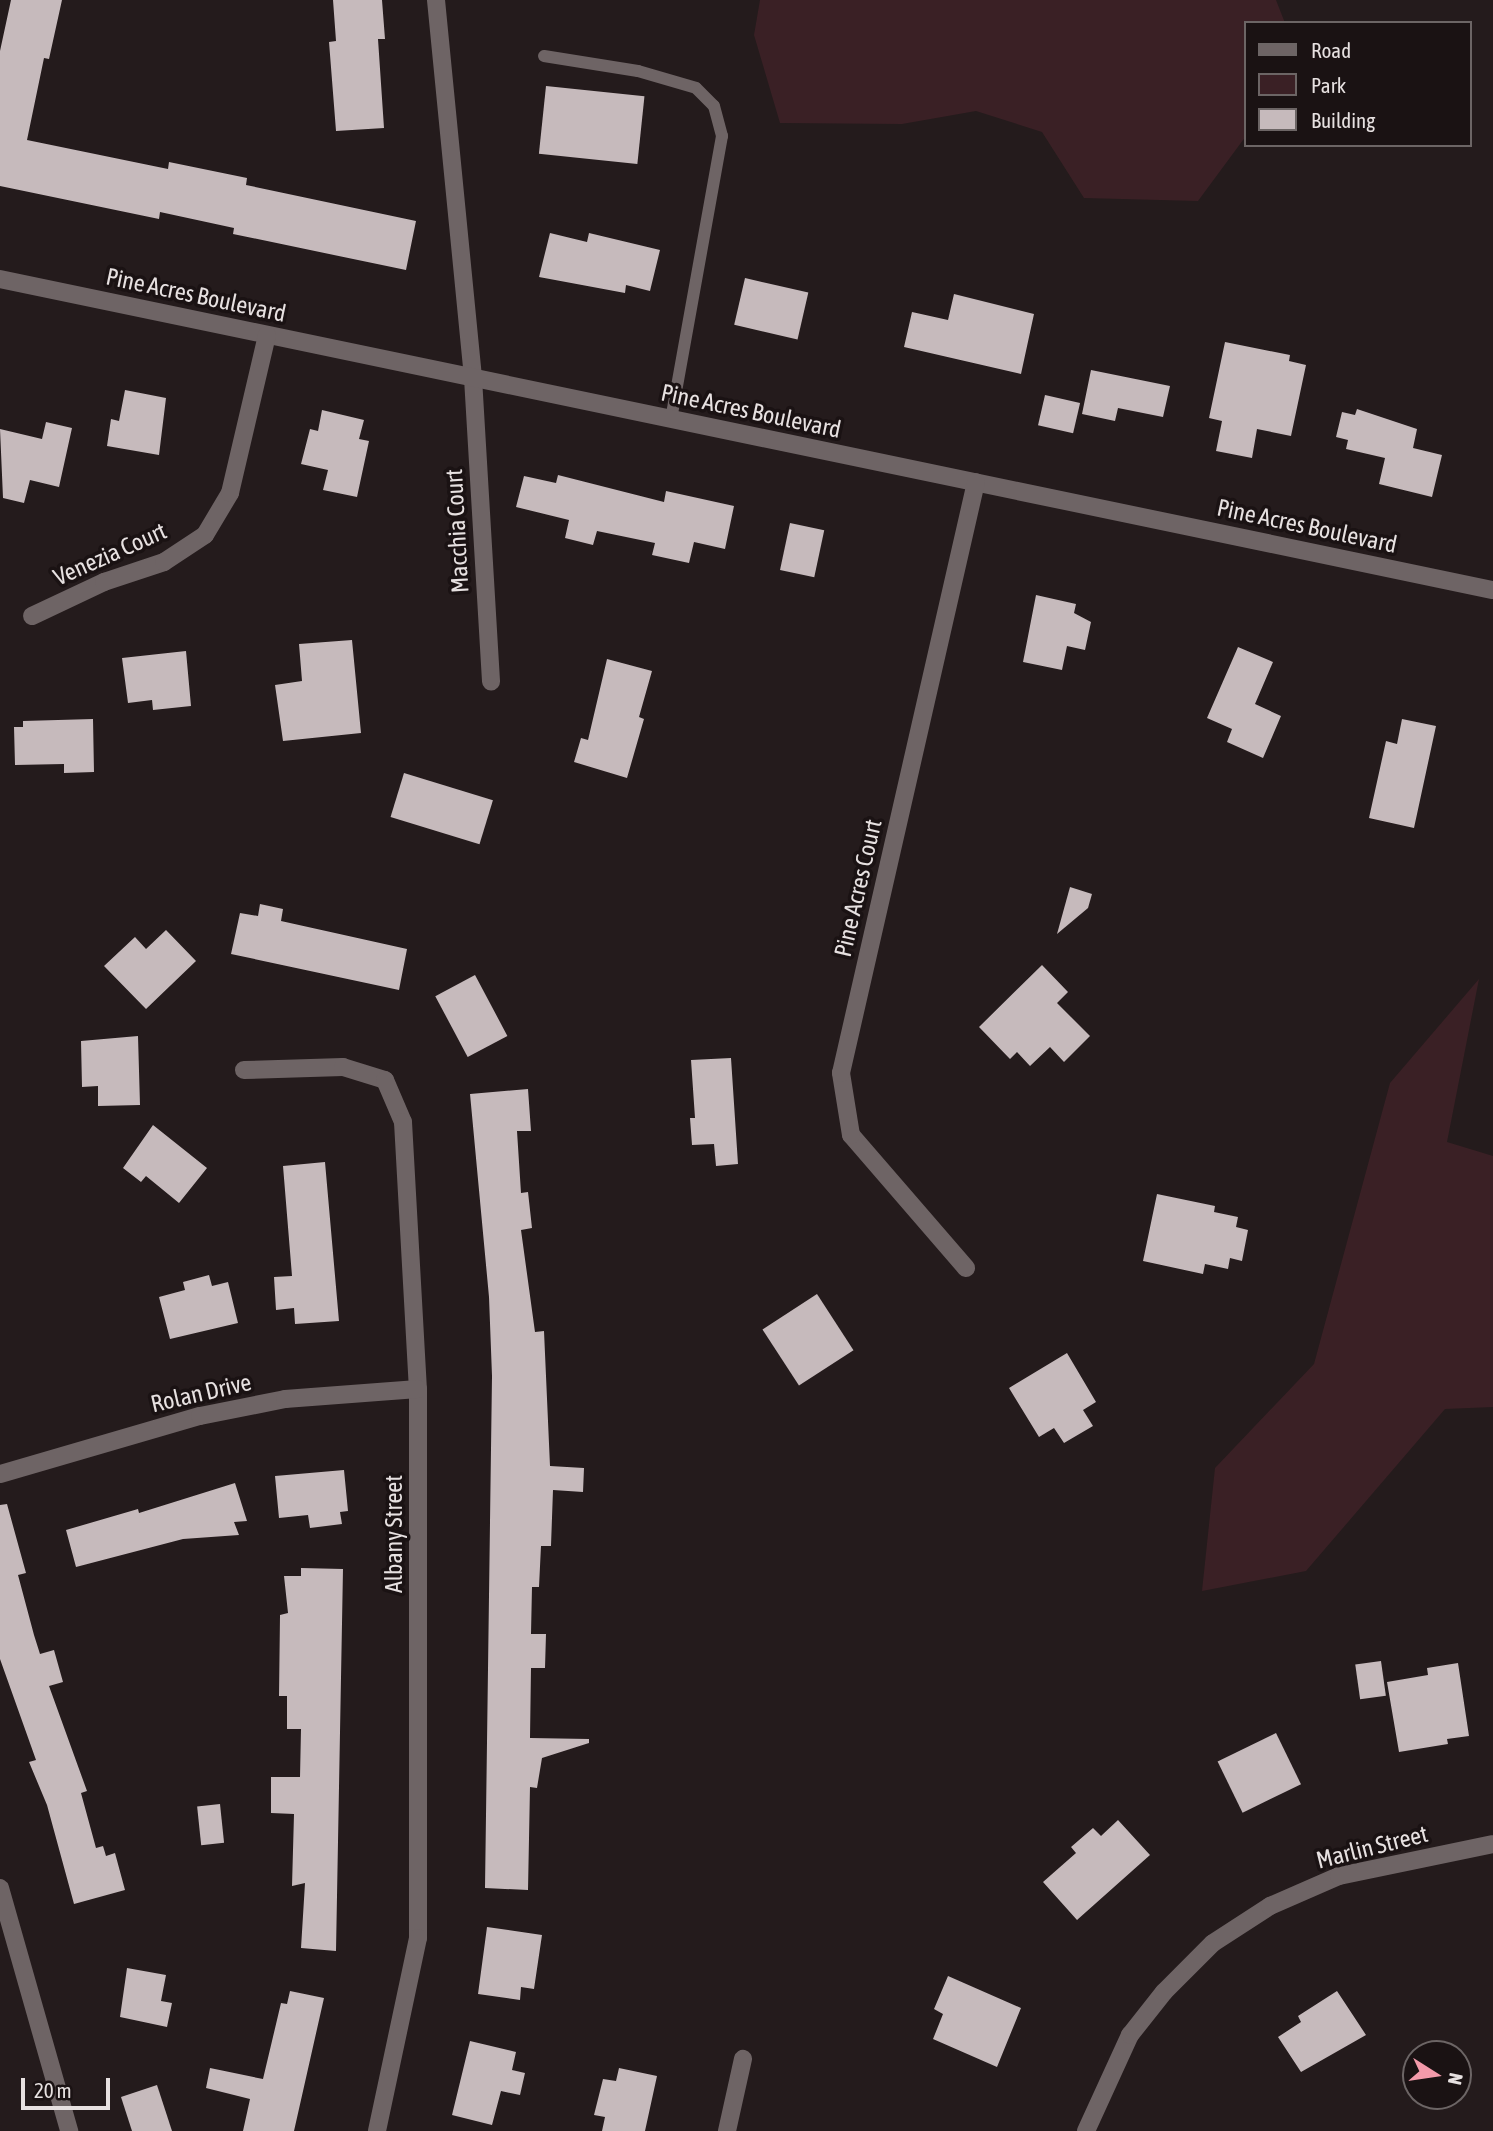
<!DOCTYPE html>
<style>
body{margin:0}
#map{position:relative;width:1493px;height:2131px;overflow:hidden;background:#241b1c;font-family:"Asap Condensed",sans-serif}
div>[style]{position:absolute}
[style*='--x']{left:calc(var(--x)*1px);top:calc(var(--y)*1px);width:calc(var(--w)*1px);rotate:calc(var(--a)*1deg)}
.green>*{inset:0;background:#3a2025}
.building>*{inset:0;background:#c6babc;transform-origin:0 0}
.service>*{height:12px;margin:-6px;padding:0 6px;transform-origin:6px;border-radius:6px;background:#6e6465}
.minor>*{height:18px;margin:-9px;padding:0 9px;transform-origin:9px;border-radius:9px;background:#6e6465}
span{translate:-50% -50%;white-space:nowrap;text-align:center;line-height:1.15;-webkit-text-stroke:7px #1a1213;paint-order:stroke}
.street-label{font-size:24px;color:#e7e1e1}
.legend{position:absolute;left:1244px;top:21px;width:228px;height:126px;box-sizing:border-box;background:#1a1213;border:2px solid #6c6565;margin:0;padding:9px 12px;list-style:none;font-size:21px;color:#e7e1e1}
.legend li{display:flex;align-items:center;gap:14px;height:35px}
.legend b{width:35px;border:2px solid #6c6565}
.north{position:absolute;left:1402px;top:2040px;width:70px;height:70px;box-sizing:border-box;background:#1a1213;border:2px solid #6c6565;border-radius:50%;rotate:102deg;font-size:19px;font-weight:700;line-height:28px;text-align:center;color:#e7e1e1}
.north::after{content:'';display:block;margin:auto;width:24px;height:32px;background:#f39aaa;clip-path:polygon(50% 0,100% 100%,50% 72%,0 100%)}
.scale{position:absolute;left:21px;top:2078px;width:89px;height:32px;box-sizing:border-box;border:4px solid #e7e1e1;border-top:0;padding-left:9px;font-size:21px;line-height:24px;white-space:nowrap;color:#e7e1e1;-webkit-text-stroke:5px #1a1213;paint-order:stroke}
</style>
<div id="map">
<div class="green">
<div style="clip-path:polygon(760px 0,1276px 0,1285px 23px,1246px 23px,1246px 136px,1198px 201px,1084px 198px,1042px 132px,976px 111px,902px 124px,780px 123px,754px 35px)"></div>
<div style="clip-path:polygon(1479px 979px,1447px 1142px,1493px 1156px,1493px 1407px,1445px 1409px,1306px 1571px,1202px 1591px,1215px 1468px,1314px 1364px,1390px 1083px)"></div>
</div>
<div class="building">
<div style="clip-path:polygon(11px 0,62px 0,49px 59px,44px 58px,27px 140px,168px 169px,169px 162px,247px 178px,246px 185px,416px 221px,406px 270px,233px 234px,234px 228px,160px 212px,159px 219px,0 186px,0 51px)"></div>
<div style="clip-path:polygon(333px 0,382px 0,385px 39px,378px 39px,384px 128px,336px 131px,329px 42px,336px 41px)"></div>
<div style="left:546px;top:86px;width:99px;height:68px;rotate:6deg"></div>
<div style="clip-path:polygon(550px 233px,587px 242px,589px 233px,660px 250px,650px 291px,626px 285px,625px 293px,539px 277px)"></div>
<div style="left:745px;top:278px;width:65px;height:48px;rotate:13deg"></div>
<div style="clip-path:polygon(954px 294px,1034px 314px,1021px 374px,904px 347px,912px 312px,948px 320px)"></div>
<div style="clip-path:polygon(1225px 342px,1290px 355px,1289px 361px,1306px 365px,1291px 436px,1257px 429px,1252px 458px,1216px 451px,1222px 421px,1209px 418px)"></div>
<div style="clip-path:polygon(1091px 370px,1170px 386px,1163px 417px,1118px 408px,1115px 421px,1082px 414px)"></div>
<div style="clip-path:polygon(125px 390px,166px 398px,159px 455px,107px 446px,111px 419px,119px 421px)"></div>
<div style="left:1045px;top:395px;width:36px;height:31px;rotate:13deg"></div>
<div style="clip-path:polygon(1357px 409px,1417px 429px,1413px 448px,1442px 455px,1432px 497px,1379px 484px,1385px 458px,1346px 449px,1348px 440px,1336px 437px,1342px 412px,1355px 415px)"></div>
<div style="clip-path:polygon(322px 410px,364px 420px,359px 439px,369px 441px,357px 497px,323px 490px,328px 470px,301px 464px,310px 429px,318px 431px)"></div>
<div style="clip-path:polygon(46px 422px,72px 428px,59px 487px,30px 480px,24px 503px,3px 498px,0 429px,42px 439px)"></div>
<div style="clip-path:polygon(558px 475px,664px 502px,666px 491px,734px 506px,725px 549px,694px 542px,689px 563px,652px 555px,655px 543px,597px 531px,593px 545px,565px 538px,569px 520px,516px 507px,524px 476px,556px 483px)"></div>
<div style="left:790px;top:523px;width:35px;height:48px;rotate:12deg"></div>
<div style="clip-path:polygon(1036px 595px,1076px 604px,1074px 613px,1091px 622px,1085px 650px,1067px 646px,1062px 670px,1023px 662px)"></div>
<div style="clip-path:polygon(352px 640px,361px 733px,283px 741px,275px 685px,302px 681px,299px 644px)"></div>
<div style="clip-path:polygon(1238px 647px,1273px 662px,1255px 704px,1281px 716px,1263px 758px,1227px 742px,1232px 729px,1207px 718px)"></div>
<div style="clip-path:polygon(186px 651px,191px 706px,153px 710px,152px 700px,128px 703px,122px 658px)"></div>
<div style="clip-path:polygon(607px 659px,652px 671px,639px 717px,644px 719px,627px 778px,574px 762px,581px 738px,588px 740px)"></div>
<div style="clip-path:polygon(93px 719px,94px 772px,64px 773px,64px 764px,15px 765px,14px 727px,23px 727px,23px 721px)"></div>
<div style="clip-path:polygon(1402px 719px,1436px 726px,1414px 828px,1369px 818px,1386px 741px,1397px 744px)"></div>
<div style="left:404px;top:773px;width:93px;height:46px;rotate:17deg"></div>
<div style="clip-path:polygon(1070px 887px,1092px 894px,1088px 908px,1057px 934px)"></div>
<div style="clip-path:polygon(260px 904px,283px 909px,281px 921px,407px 949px,399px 990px,231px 954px,240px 913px,258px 916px)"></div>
<div style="clip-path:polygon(166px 930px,196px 961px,146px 1009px,104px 966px,135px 937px,146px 949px)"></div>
<div style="clip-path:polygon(1042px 965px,1068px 992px,1057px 1003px,1090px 1036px,1064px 1062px,1050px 1047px,1030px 1066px,1017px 1052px,1010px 1059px,979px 1027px)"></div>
<div style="left:475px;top:975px;width:69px;height:45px;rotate:62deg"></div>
<div style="clip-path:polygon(138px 1036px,140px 1105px,98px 1106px,98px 1086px,82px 1087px,81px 1041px)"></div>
<div style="clip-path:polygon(731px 1058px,738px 1164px,716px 1166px,714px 1144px,692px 1145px,690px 1118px,695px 1118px,691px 1060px)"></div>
<div style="clip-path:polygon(528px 1089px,531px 1131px,517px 1131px,521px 1193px,528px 1192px,532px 1228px,521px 1230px,535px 1332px,544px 1331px,550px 1466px,584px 1468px,583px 1492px,553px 1490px,551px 1546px,541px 1546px,539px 1587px,532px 1587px,531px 1634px,546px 1634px,545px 1668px,531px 1668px,530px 1738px,589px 1739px,589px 1743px,542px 1758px,537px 1788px,530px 1787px,528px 1890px,485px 1888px,492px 1376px,489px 1297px,470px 1094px)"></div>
<div style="clip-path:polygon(153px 1125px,207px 1168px,179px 1203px,146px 1176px,141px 1182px,123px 1168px)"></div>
<div style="clip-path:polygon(325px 1162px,339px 1321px,295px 1324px,294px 1308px,276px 1310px,274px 1277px,292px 1276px,283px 1166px)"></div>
<div style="clip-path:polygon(1157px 1194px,1215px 1206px,1214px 1212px,1238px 1217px,1236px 1227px,1248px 1230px,1242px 1261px,1230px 1258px,1228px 1269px,1205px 1264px,1203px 1274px,1143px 1261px)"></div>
<div style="clip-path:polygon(209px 1275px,212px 1286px,228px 1282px,238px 1323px,170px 1339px,159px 1297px,185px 1290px,183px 1282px)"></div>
<div style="left:817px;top:1294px;width:67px;height:65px;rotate:57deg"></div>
<div style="clip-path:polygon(1067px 1353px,1096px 1402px,1083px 1410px,1093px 1426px,1064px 1443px,1054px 1428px,1039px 1437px,1009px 1388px)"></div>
<div style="clip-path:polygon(344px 1470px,348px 1511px,340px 1512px,342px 1524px,310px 1528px,308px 1515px,279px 1518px,275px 1476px)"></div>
<div style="clip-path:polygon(235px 1483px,247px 1521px,234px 1522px,239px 1535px,183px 1539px,76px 1567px,66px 1530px,138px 1509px,139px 1513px)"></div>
<div style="clip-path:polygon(7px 1504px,26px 1573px,18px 1575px,34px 1635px,40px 1654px,54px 1650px,63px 1682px,49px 1686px,87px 1791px,81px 1793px,96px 1848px,103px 1846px,106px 1856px,115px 1853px,125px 1890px,74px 1904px,47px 1805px,29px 1762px,36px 1760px,0 1659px,0 1505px)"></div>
<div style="clip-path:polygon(301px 1568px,343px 1569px,336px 1951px,301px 1948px,305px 1883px,292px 1886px,294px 1814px,271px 1813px,271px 1777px,300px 1777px,301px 1729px,287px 1729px,287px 1696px,279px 1696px,280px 1615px,288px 1613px,284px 1576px,301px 1576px)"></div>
<div style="left:1381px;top:1661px;width:35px;height:26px;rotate:82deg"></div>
<div style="clip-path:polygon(1458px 1663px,1469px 1736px,1447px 1739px,1448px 1744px,1399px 1752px,1387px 1682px,1428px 1675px,1427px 1668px)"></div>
<div style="left:1276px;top:1733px;width:57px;height:65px;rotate:64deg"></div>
<div style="left:220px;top:1804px;width:39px;height:23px;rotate:84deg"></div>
<div style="clip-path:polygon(1118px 1820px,1150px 1855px,1077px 1920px,1043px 1882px,1076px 1853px,1071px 1847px,1093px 1828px,1101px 1836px)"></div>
<div style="clip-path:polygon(487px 1927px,542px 1935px,534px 1989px,521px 1987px,520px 2000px,478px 1994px)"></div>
<div style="clip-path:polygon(127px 1968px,166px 1975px,161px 2001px,172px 2003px,167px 2027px,120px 2017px)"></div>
<div style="clip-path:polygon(948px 1976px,1021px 2008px,997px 2067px,933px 2039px,943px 2014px,934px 2009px)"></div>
<div style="clip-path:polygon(290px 1991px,324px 1998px,294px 2131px,243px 2131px,250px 2099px,206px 2088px,210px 2068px,263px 2079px,281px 2003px,287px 2004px)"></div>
<div style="clip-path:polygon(1337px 1991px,1366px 2035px,1301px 2072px,1278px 2037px,1301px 2022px,1298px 2016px)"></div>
<div style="clip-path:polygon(470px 2041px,516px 2052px,512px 2070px,525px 2073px,520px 2095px,501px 2091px,492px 2125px,452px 2115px)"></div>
<div style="clip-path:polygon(619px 2068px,657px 2076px,645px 2131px,602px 2131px,605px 2117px,594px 2115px,603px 2079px,616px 2081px)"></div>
<div style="clip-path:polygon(157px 2085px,172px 2131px,132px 2131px,121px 2097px)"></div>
</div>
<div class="service">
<div style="--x:544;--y:56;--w:95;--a:9.1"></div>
<div style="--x:638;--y:71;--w:60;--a:16.3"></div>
<div style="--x:696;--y:88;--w:25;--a:45"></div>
<div style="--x:714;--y:106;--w:31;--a:75"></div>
<div style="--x:722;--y:136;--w:288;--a:100.2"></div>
</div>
<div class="minor">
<div style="--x:436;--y:0;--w:380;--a:84.4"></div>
<div style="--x:473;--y:378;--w:304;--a:86.6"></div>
<div style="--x:0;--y:279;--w:1525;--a:11.77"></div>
<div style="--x:32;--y:616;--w:80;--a:-25.3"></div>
<div style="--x:104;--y:582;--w:63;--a:-18.4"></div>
<div style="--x:164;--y:562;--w:49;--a:-33.4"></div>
<div style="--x:205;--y:535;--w:49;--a:-59.2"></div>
<div style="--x:230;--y:493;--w:162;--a:-76.8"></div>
<div style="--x:244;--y:1070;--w:99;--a:-1.7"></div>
<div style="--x:343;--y:1067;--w:44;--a:17.2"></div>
<div style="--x:385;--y:1080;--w:46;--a:66.8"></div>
<div style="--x:403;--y:1122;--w:267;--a:86.8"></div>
<div style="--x:418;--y:1389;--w:549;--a:90"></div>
<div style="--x:418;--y:1938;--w:197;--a:102"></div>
<div style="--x:966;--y:1268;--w:176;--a:-130.8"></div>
<div style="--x:851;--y:1135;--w:63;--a:-99.2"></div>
<div style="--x:841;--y:1073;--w:606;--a:-77.13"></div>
<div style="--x:0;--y:1474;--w:208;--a:-16.2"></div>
<div style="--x:200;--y:1416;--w:87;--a:-11.3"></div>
<div style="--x:285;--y:1399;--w:133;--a:-4.3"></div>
<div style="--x:0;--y:1888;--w:253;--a:74.1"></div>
<div style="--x:727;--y:2131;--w:74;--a:-77.5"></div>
<div style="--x:1086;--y:2131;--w:106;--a:-65.4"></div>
<div style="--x:1130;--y:2035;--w:55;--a:-51.7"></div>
<div style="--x:1164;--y:1992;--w:69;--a:-45"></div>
<div style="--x:1213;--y:1943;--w:68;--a:-33"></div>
<div style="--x:1270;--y:1906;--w:75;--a:-23.5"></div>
<div style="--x:1339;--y:1876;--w:157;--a:-11.7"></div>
</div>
<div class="street-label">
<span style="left:196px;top:295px;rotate:12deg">Pine Acres Boulevard</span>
<span style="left:751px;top:411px;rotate:12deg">Pine Acres Boulevard</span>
<span style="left:1307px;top:526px;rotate:12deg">Pine Acres Boulevard</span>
<span style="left:457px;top:531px;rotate:-93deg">Macchia Court</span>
<span style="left:110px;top:554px;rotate:-24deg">Venezia Court</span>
<span style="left:858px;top:888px;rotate:-77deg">Pine Acres Court</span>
<span style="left:201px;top:1393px;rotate:-13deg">Rolan Drive</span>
<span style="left:394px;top:1534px;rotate:-90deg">Albany Street</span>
<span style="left:1372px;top:1847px;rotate:-14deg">Marlin Street</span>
</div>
<ul class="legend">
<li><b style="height:9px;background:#6e6465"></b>Road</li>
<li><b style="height:19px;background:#3a2025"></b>Park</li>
<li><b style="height:19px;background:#c6babc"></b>Building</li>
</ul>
<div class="north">N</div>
<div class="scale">20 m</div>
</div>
